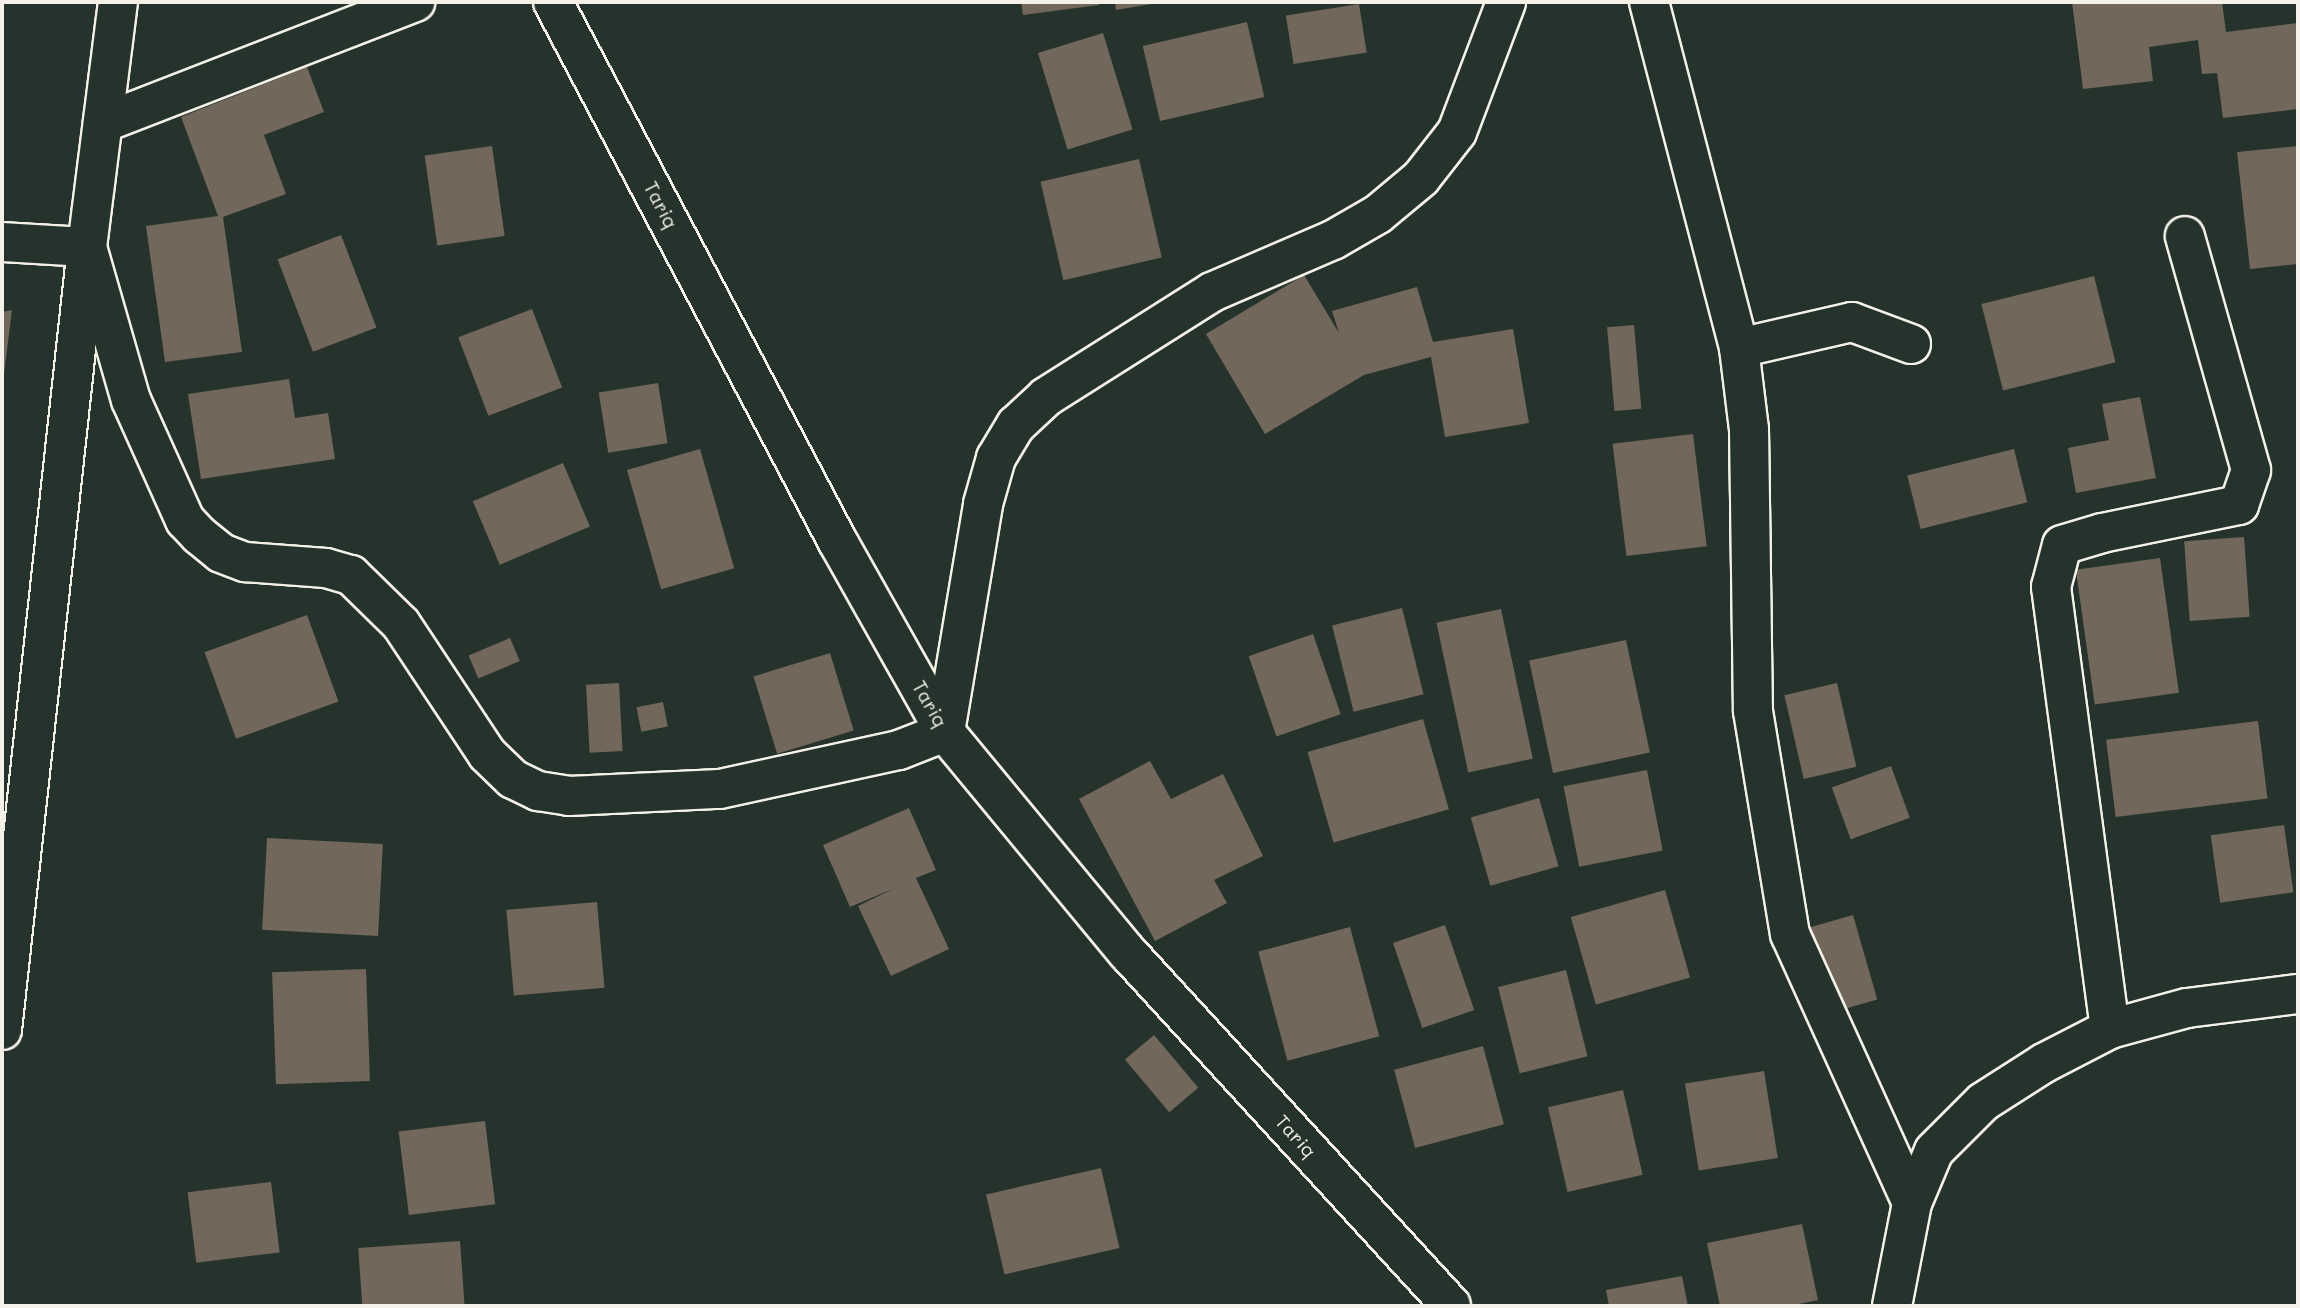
<!DOCTYPE html>
<style>
body{margin:0}
#map{position:relative;width:2300px;height:1308px;overflow:hidden;background:#26332d;font-family:Mali,sans-serif}
div>[style]{position:absolute}
[style*='--x']{left:calc(var(--x)*1px);top:calc(var(--y)*1px);width:calc(var(--w)*1px);rotate:calc(var(--a)*1deg)}
.building>*{inset:0;background:#71675a;transform-origin:0 0}
.roads{filter:drop-shadow(2px 0 #f4f1e8) drop-shadow(-2px 0 #f4f1e8) drop-shadow(0 2px #f4f1e8) drop-shadow(0 -2px #f4f1e8)}
.minor>*{height:38px;margin:-19px;padding:0 19px;transform-origin:19px;border-radius:19px;background:#26332d}
.secondary>*{height:38px;margin:-19px;padding:0 19px;transform-origin:19px;border-radius:19px;background:#26332d}
span{translate:-50% -50%;white-space:nowrap;text-align:center;line-height:1.15;-webkit-text-stroke:6px #26332d;paint-order:stroke}
.street-label{font-size:19px;color:#f4f1e8}
.frame{position:absolute;inset:0;border:4px solid #f4f1e8;pointer-events:none}
</style>
<div id="map">
<div class="building">
<div style="clip-path:polygon(1021px 2px,1098px 2px,1099px 5px,1023px 15px)"></div>
<div style="clip-path:polygon(1115px 2px,1157px 2px,1157px 3px,1116px 10px)"></div>
<div style="clip-path:polygon(2072px 2px,2222px 2px,2226px 32px,2298px 23px,2298px 109px,2223px 118px,2217px 73px,2202px 74px,2198px 40px,2149px 47px,2153px 81px,2083px 89px)"></div>
<div style="left:1359px;top:4px;width:49px;height:74px;rotate:81deg"></div>
<div style="left:1247px;top:22px;width:77px;height:107px;rotate:77deg"></div>
<div style="left:1103px;top:33px;width:101px;height:68px;rotate:73deg"></div>
<div style="clip-path:polygon(307px 67px,324px 112px,264px 135px,286px 194px,223px 217px,242px 352px,165px 362px,146px 226px,218px 216px,181px 117px)"></div>
<div style="left:492px;top:146px;width:91px;height:68px;rotate:82deg"></div>
<div style="clip-path:polygon(2298px 146px,2298px 264px,2250px 269px,2237px 152px)"></div>
<div style="left:1139px;top:159px;width:101px;height:101px;rotate:77deg"></div>
<div style="left:341px;top:235px;width:99px;height:68px;rotate:69deg"></div>
<div style="clip-path:polygon(1304px 275px,1339px 333px,1332px 311px,1417px 287px,1433px 342px,1513px 329px,1529px 423px,1445px 437px,1431px 357px,1364px 375px,1265px 434px,1206px 334px)"></div>
<div style="left:2094px;top:276px;width:89px;height:116px;rotate:76deg"></div>
<div style="left:532px;top:309px;width:84px;height:79px;rotate:69deg"></div>
<div style="clip-path:polygon(12px 310px,3px 382px,2px 382px,2px 312px)"></div>
<div style="left:1634px;top:325px;width:84px;height:27px;rotate:85deg"></div>
<div style="clip-path:polygon(289px 379px,295px 418px,328px 413px,335px 459px,201px 479px,188px 394px)"></div>
<div style="left:658px;top:383px;width:61px;height:60px;rotate:81deg"></div>
<div style="clip-path:polygon(2140px 397px,2156px 478px,2076px 493px,2068px 448px,2109px 440px,2102px 404px)"></div>
<div style="left:1693px;top:434px;width:113px;height:81px;rotate:83deg"></div>
<div style="left:700px;top:449px;width:124px;height:76px;rotate:74deg"></div>
<div style="left:2014px;top:449px;width:55px;height:110px;rotate:76deg"></div>
<div style="left:563px;top:463px;width:69px;height:98px;rotate:67deg"></div>
<div style="left:2244px;top:537px;width:80px;height:60px;rotate:86deg"></div>
<div style="left:2160px;top:558px;width:136px;height:85px;rotate:82deg"></div>
<div style="left:1402px;top:608px;width:89px;height:72px;rotate:76deg"></div>
<div style="left:1501px;top:609px;width:153px;height:66px;rotate:78deg"></div>
<div style="left:307px;top:615px;width:92px;height:109px;rotate:70deg"></div>
<div style="left:1313px;top:634px;width:85px;height:68px;rotate:71deg"></div>
<div style="left:510px;top:638px;width:25px;height:45px;rotate:67deg"></div>
<div style="left:1626px;top:640px;width:115px;height:99px;rotate:78deg"></div>
<div style="left:830px;top:653px;width:81px;height:80px;rotate:73deg"></div>
<div style="left:619px;top:683px;width:68px;height:33px;rotate:87deg"></div>
<div style="left:1837px;top:683px;width:86px;height:54px;rotate:77deg"></div>
<div style="left:663px;top:702px;width:25px;height:27px;rotate:79deg"></div>
<div style="left:1423px;top:719px;width:94px;height:120px;rotate:74deg"></div>
<div style="left:2258px;top:721px;width:78px;height:153px;rotate:83deg"></div>
<div style="clip-path:polygon(1150px 761px,1171px 799px,1223px 774px,1263px 856px,1214px 880px,1227px 903px,1155px 941px,1079px 799px)"></div>
<div style="left:1891px;top:766px;width:55px;height:63px;rotate:70deg"></div>
<div style="left:1647px;top:770px;width:82px;height:85px;rotate:79deg"></div>
<div style="left:1539px;top:798px;width:71px;height:71px;rotate:74deg"></div>
<div style="clip-path:polygon(909px 808px,936px 870px,916px 878px,949px 949px,891px 976px,858px 906px,895px 888px,850px 907px,823px 845px)"></div>
<div style="left:2284px;top:825px;width:68px;height:74px;rotate:82deg"></div>
<div style="left:267px;top:838px;width:116px;height:92px;rotate:3deg"></div>
<div style="left:1665px;top:890px;width:91px;height:98px;rotate:74deg"></div>
<div style="left:597px;top:902px;width:86px;height:91px;rotate:85deg"></div>
<div style="left:1853px;top:915px;width:88px;height:48px;rotate:74deg"></div>
<div style="left:1445px;top:925px;width:90px;height:55px;rotate:71deg"></div>
<div style="left:1350px;top:927px;width:113px;height:95px;rotate:75deg"></div>
<div style="left:366px;top:969px;width:112px;height:94px;rotate:88deg"></div>
<div style="left:1566px;top:970px;width:89px;height:70px;rotate:76deg"></div>
<div style="left:1154px;top:1035px;width:69px;height:38px;rotate:50deg"></div>
<div style="left:1483px;top:1046px;width:81px;height:92px;rotate:75deg"></div>
<div style="left:1764px;top:1071px;width:88px;height:80px;rotate:81deg"></div>
<div style="left:1623px;top:1090px;width:87px;height:77px;rotate:77deg"></div>
<div style="left:485px;top:1121px;width:84px;height:87px;rotate:83deg"></div>
<div style="left:1101px;top:1168px;width:82px;height:118px;rotate:77deg"></div>
<div style="left:271px;top:1182px;width:71px;height:84px;rotate:83deg"></div>
<div style="clip-path:polygon(1802px 1224px,1818px 1300px,1789px 1306px,1720px 1306px,1707px 1243px)"></div>
<div style="left:460px;top:1241px;width:65px;height:102px;rotate:86deg"></div>
<div style="clip-path:polygon(1682px 1276px,1688px 1306px,1609px 1306px,1606px 1290px)"></div>
</div>
<div class="roads">
<div class="minor">
<div style="--x:1649;--y:2;--w:358;--a:75.4"></div>
<div style="--x:103;--y:123;--w:335;--a:-21.2"></div>
<div style="--x:2;--y:242;--w:85;--a:3.4"></div>
<div style="--x:87;--y:247;--w:159;--a:74"></div>
<div style="--x:131;--y:400;--w:132;--a:65.8"></div>
<div style="--x:185;--y:520;--w:21;--a:47"></div>
<div style="--x:199;--y:535;--w:28;--a:39"></div>
<div style="--x:221;--y:553;--w:26;--a:21"></div>
<div style="--x:245;--y:562;--w:81;--a:4.2"></div>
<div style="--x:326;--y:568;--w:26;--a:16"></div>
<div style="--x:351;--y:575;--w:70;--a:44.4"></div>
<div style="--x:401;--y:624;--w:156;--a:56.5"></div>
<div style="--x:487;--y:754;--w:36;--a:44"></div>
<div style="--x:513;--y:779;--w:28;--a:26"></div>
<div style="--x:538;--y:791;--w:31;--a:9"></div>
<div style="--x:569;--y:796;--w:151;--a:-2.7"></div>
<div style="--x:720;--y:789;--w:183;--a:-12.3"></div>
<div style="--x:899;--y:750;--w:49;--a:-21.4"></div>
<div style="--x:945;--y:732;--w:231;--a:-80.5"></div>
<div style="--x:983;--y:504;--w:48;--a:-74.2"></div>
<div style="--x:996;--y:458;--w:39;--a:-59"></div>
<div style="--x:1016;--y:425;--w:41;--a:-43"></div>
<div style="--x:1046;--y:397;--w:196;--a:-32.3"></div>
<div style="--x:1212;--y:292;--w:132;--a:-23.3"></div>
<div style="--x:1333;--y:240;--w:52;--a:-30"></div>
<div style="--x:1378;--y:214;--w:56;--a:-39.9"></div>
<div style="--x:1421;--y:178;--w:58;--a:-52"></div>
<div style="--x:1457;--y:132;--w:139;--a:-69.3"></div>
<div style="--x:1911;--y:344;--w:63;--a:-159.6"></div>
<div style="--x:1852;--y:322;--w:116;--a:167"></div>
<div style="--x:1739;--y:348;--w:82;--a:83"></div>
<div style="--x:1749;--y:429;--w:282;--a:89.2"></div>
<div style="--x:1753;--y:711;--w:226;--a:80.6"></div>
<div style="--x:1790;--y:934;--w:295;--a:65.6"></div>
<div style="--x:2110;--y:1029;--w:446;--a:-97.6"></div>
<div style="--x:2051;--y:587;--w:43;--a:-75.3"></div>
<div style="--x:2062;--y:545;--w:42;--a:-16.7"></div>
<div style="--x:2102;--y:533;--w:140;--a:-11.6"></div>
<div style="--x:2239;--y:505;--w:37;--a:-71"></div>
<div style="--x:2251;--y:470;--w:243;--a:-105.8"></div>
<div style="--x:2;--y:1030;--w:788;--a:-83.8"></div>
<div style="--x:87;--y:247;--w:247;--a:-82.8"></div>
<div style="--x:1892;--y:1306;--w:105;--a:-79"></div>
<div style="--x:1912;--y:1203;--w:56;--a:-67.1"></div>
<div style="--x:1934;--y:1151;--w:69;--a:-45"></div>
<div style="--x:1983;--y:1102;--w:72;--a:-32.6"></div>
<div style="--x:2044;--y:1063;--w:74;--a:-27.3"></div>
<div style="--x:2110;--y:1029;--w:80;--a:-15.3"></div>
<div style="--x:2187;--y:1008;--w:112;--a:-7.2"></div>
</div>
<div class="secondary">
<div style="--x:553;--y:2;--w:611;--a:62.18"></div>
<div style="--x:838;--y:542;--w:218;--a:60.6"></div>
<div style="--x:945;--y:732;--w:287;--a:50.4"></div>
<div style="--x:1128;--y:953;--w:478;--a:47.5"></div>
</div>
</div>
<div class="street-label">
<span style="left:661px;top:205px;rotate:62deg">Tariq</span>
<span style="left:930px;top:704px;rotate:60deg">Tariq</span>
<span style="left:1296px;top:1136px;rotate:48deg">Tariq</span>
</div>
<div class="frame"></div>
</div>
